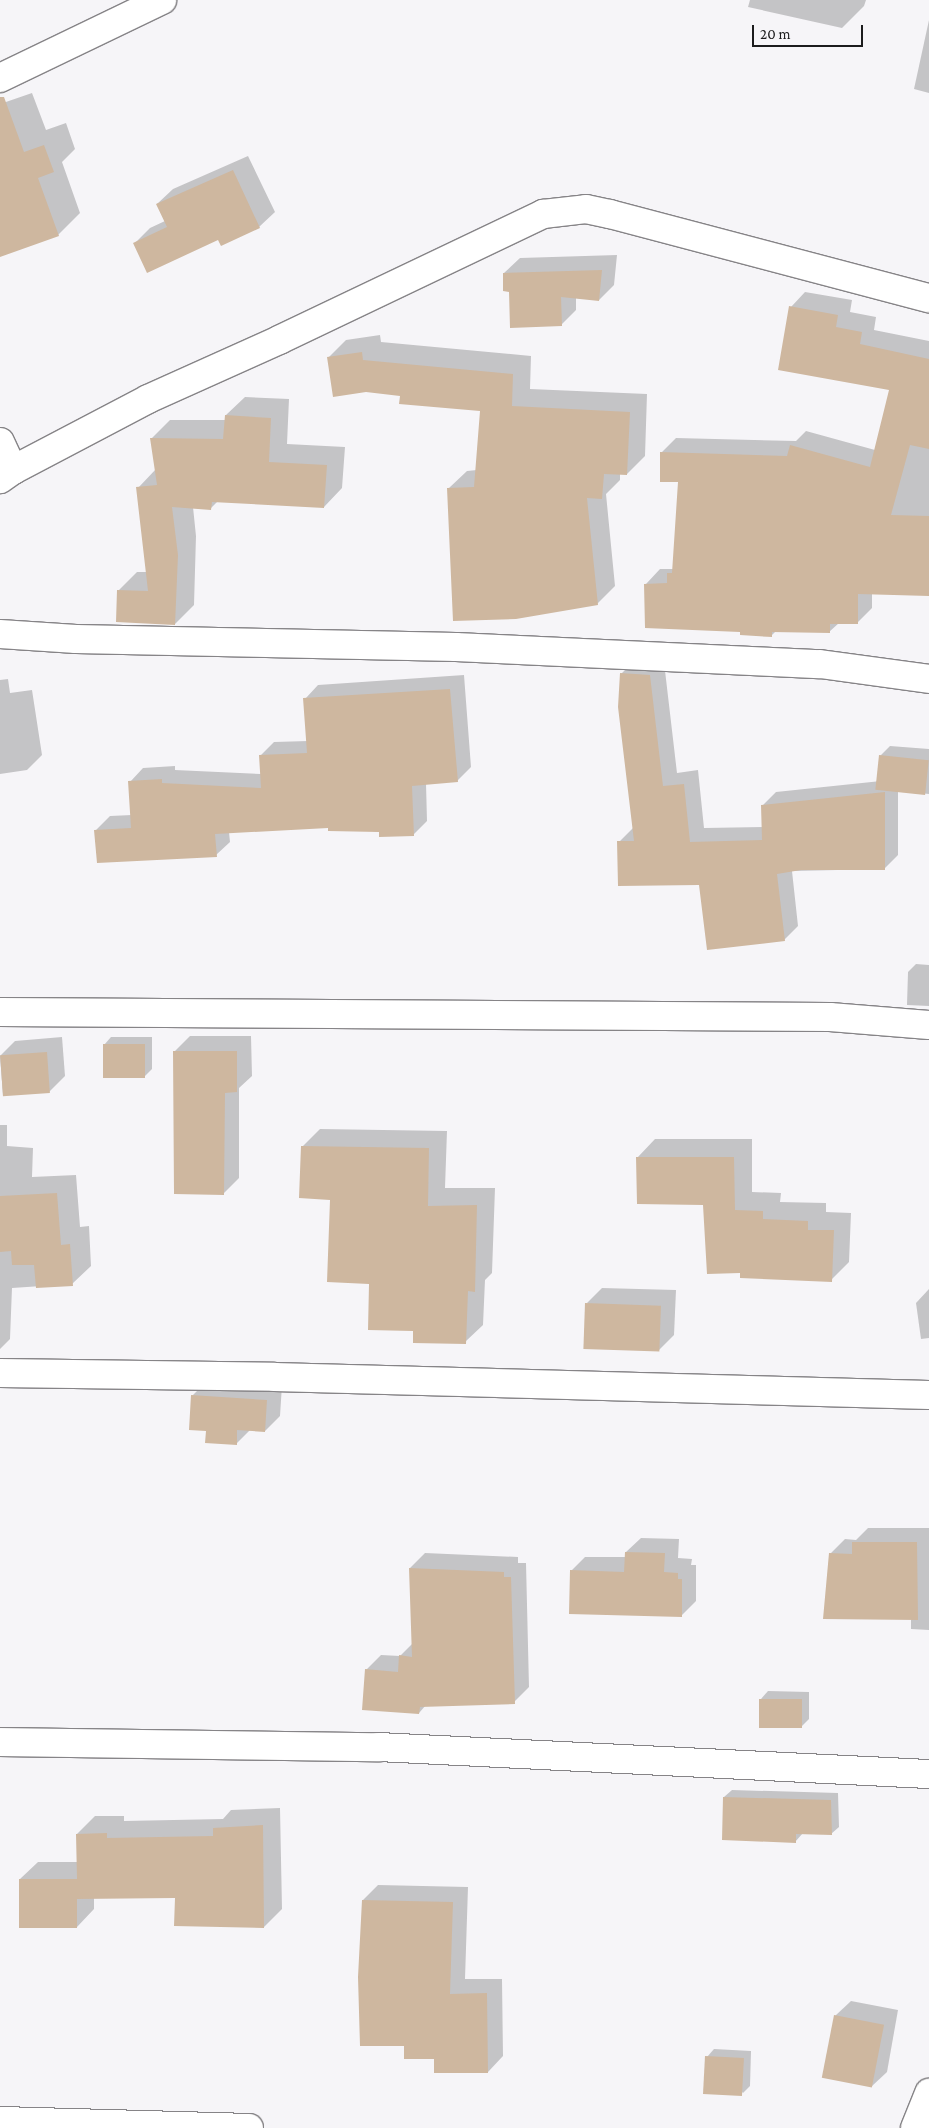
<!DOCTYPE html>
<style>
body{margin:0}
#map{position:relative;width:929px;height:2128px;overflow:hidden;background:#f6f5f8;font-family:"Crimson Pro",serif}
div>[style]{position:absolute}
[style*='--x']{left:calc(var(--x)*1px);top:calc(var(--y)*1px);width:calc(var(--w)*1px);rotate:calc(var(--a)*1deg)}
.shadow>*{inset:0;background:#0003}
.building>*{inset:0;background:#ceb79f;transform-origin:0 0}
.roads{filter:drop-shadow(1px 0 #868487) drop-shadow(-1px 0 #868487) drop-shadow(0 1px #868487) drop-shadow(0 -1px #868487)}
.street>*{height:28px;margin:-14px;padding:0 14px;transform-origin:14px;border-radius:14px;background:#fff}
span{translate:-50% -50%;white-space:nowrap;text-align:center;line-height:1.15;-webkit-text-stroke:4.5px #f6f5f8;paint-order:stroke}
.scale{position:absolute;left:752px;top:25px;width:111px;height:22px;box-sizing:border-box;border:2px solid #1c1c1d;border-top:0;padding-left:6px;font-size:15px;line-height:18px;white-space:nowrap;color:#1c1c1d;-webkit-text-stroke:4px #f6f5f8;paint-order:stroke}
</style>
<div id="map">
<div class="shadow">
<div style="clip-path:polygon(750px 0,866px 0,864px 6px,842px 28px,748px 7px)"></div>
<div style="clip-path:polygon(929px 20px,929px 93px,914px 89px)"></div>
<div style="clip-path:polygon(32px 93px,46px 130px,66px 123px,75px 149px,62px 162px,80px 213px,58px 235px,0 256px,0 104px)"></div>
<div style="clip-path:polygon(248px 156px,275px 212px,259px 227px,218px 238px,135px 243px,150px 228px,165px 221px,157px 204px,173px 189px)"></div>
<div style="clip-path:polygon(617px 255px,614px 285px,599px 300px,576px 298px,576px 310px,561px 325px,510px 291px,504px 273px,520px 258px)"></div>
<div style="clip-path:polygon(805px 292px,852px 300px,850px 312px,876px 317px,874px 330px,929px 341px,929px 595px,872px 593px,872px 608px,857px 623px,839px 623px,829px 632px,776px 631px,771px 636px,741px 631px,646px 584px,660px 569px,673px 569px,680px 481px,661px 453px,676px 438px,796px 441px,806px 431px,875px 450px,890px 389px,791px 307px)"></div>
<div style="clip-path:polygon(380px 335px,381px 342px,531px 356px,530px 389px,647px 394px,645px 456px,627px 474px,620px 473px,620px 480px,606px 494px,615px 586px,597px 604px,449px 488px,467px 471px,477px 470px,481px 410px,401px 395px,328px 358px,346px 340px)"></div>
<div style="clip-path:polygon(245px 397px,289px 399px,287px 444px,345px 447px,342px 488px,324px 507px,218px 501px,211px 508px,193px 507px,196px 536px,194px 605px,175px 624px,118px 591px,137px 572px,147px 572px,138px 488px,156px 469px,151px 439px,170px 420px,226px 420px,226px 415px)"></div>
<div style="clip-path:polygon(635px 660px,664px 662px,677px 773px,698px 770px,704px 828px,763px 827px,762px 806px,776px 792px,881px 781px,880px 756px,890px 746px,929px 749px,929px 794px,898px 791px,898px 855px,884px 869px,792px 871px,798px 926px,784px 940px,700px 884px,619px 842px,633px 828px,621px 674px)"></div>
<div style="clip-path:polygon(464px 675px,471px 767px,457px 781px,426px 783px,427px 821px,413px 835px,330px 827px,229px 832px,230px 842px,216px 855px,96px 830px,110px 816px,132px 815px,130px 782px,143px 768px,175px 766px,175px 770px,261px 774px,260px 756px,274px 742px,308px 741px,305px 699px,318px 685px)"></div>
<div style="clip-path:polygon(8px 679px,10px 693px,32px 690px,42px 755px,27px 770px,0 774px,0 680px)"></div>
<div style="clip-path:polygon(916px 964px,929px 965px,929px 1006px,907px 1005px,908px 972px)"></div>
<div style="clip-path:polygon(190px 1036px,251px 1036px,252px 1076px,239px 1088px,239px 1178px,224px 1193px,174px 1052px)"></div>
<div style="clip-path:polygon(62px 1037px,65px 1076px,49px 1092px,3px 1095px,0 1056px,15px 1041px)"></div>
<div style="clip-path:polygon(111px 1037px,152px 1037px,152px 1069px,144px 1077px,104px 1045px)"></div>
<div style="clip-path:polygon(0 1125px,7px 1125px,7px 1146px,33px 1148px,32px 1177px,76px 1175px,80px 1227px,89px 1226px,91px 1266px,72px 1284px,12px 1288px,10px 1339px,0 1349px)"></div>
<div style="clip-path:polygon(320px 1129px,447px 1131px,445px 1188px,495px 1188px,492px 1273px,485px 1280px,483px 1325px,465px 1342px,414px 1330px,370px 1283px,331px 1198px,302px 1147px)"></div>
<div style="clip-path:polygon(655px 1139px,752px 1139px,752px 1192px,781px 1193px,780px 1202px,826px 1203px,826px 1212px,851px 1213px,849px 1262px,831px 1280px,741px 1272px,705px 1204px,637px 1158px)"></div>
<div style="clip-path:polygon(602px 1288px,676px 1290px,674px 1335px,659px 1350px,587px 1303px)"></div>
<div style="clip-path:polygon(929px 1289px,929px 1338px,921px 1339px,916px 1303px)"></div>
<div style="clip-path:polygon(208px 1380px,282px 1385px,280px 1416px,265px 1431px,250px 1430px,236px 1444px,208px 1430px,192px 1396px)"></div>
<div style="clip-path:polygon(868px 1528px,929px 1528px,929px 1630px,911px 1629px,911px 1619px,830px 1554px,845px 1539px,856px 1540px)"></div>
<div style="clip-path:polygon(641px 1538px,679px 1539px,678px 1558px,692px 1559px,691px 1565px,696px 1565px,696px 1601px,682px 1615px,571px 1571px,585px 1557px,626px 1557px,626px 1552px)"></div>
<div style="clip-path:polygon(425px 1553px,518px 1557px,518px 1563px,526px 1563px,529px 1687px,514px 1702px,426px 1705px,419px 1713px,366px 1670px,381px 1655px,400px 1656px,413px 1643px,410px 1568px)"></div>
<div style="clip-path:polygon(768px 1691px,809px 1692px,809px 1719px,802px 1726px,761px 1699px)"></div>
<div style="clip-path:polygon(732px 1790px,838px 1793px,839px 1827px,831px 1834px,803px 1833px,795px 1842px,724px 1797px)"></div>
<div style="clip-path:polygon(280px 1808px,282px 1909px,264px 1927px,177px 1896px,94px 1898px,94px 1909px,77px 1927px,20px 1879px,38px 1862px,78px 1862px,77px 1834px,95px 1816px,124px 1816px,124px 1821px,223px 1819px,231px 1810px)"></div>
<div style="clip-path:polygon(378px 1885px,468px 1887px,465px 1979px,502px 1979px,503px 2056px,488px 2072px,405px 2044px,363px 1900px)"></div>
<div style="clip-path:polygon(851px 2001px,898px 2010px,887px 2072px,871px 2087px,835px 2016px)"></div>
<div style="clip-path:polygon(714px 2049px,751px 2051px,750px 2086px,743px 2093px,707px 2057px)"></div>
</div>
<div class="building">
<div style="clip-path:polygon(0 97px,4px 97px,24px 152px,44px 145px,54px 172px,38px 178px,59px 236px,0 257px)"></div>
<div style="clip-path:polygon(233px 170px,260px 228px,221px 246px,218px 240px,147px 273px,133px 243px,167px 227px,156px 204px)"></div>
<div style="clip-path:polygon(602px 270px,599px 301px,561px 297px,562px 326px,510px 328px,509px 292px,503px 291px,503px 273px)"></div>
<div style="clip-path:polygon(789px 306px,838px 315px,836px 327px,862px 332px,860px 344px,929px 359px,929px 449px,910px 445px,891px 515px,929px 516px,929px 596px,858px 594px,858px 624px,830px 624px,830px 633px,772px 632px,772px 637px,740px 635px,740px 632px,645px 628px,644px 584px,667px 583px,667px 573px,672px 573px,678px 482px,660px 482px,660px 452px,787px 456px,790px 445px,870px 467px,889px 390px,778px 370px)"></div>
<div style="clip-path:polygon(362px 352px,363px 360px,513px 374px,512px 406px,630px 412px,627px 475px,604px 474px,602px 499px,587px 498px,598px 605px,516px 619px,453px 621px,447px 488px,474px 487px,480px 411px,399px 404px,400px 396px,366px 392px,333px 397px,327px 357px)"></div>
<div style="clip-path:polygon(225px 415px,271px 418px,269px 462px,327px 465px,324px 508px,212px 502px,211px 510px,172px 507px,178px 555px,175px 625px,116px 622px,117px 590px,148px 591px,136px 487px,157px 485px,150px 438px,223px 439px)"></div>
<div style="clip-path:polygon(620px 673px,650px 675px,663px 786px,684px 784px,690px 842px,762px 840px,761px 805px,885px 792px,885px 870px,801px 870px,777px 874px,785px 941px,707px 950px,699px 885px,618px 886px,617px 841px,634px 841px,618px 707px)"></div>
<div style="clip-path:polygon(450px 689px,458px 782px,412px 786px,414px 836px,379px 837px,379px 832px,328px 831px,328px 828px,215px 834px,217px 857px,97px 863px,94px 830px,131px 828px,128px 781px,162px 779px,162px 783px,261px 788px,259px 755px,307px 753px,303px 698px)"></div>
<div style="left:879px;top:755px;width:50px;height:35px;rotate:6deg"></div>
<div style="left:103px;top:1044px;width:42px;height:34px"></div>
<div style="clip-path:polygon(173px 1051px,237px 1051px,237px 1092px,225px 1093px,224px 1195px,174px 1194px)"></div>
<div style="left:47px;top:1052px;width:41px;height:47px;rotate:86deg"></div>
<div style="clip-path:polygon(301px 1146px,429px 1148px,428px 1206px,477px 1205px,475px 1292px,468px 1291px,466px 1344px,413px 1343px,413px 1331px,368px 1330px,369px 1284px,327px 1282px,330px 1200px,299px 1198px)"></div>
<div style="clip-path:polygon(636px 1157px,734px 1157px,735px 1210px,763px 1211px,763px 1219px,808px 1221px,808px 1230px,834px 1230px,832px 1282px,740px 1278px,740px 1273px,707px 1274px,703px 1205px,637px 1204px)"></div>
<div style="clip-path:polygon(57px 1193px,61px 1245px,70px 1244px,73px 1286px,36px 1288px,34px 1265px,12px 1265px,11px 1251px,0 1252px,0 1196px)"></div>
<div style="left:585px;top:1303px;width:76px;height:46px;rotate:2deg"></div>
<div style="clip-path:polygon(191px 1395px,267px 1400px,265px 1432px,237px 1430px,237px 1445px,205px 1443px,206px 1431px,189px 1430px)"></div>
<div style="clip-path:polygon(852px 1542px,917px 1542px,918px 1620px,823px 1619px,829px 1553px,852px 1554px)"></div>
<div style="clip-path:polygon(625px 1552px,665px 1553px,664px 1572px,678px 1573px,678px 1579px,682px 1579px,682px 1617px,569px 1614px,570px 1570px,624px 1572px)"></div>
<div style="clip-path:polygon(409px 1568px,504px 1572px,504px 1577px,511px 1577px,515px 1704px,420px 1707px,419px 1714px,362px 1710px,365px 1669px,398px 1672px,399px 1655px,412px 1657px)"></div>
<div style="left:759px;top:1699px;width:43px;height:29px"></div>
<div style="clip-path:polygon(723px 1797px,831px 1800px,832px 1835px,796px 1834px,796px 1843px,722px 1840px)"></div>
<div style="clip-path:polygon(263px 1825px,264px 1928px,174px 1926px,175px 1898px,77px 1899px,77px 1888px,77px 1928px,19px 1928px,19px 1879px,77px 1879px,76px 1834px,107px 1833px,107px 1838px,213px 1836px,213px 1828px)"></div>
<div style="clip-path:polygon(362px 1900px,453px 1902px,450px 1994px,487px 1993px,488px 2073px,434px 2073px,434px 2059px,404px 2059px,404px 2046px,360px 2046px,358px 1977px)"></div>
<div style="left:834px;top:2015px;width:51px;height:64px;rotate:11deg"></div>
<div style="left:705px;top:2056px;width:39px;height:38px;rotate:3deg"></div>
</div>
<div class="roads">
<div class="street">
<div style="--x:0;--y:78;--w:180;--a:-25.7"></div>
<div style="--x:0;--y:442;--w:31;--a:65"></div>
<div style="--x:13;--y:470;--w:16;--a:145"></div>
<div style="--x:13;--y:470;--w:153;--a:-27.7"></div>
<div style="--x:148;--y:399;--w:144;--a:-24.2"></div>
<div style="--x:279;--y:340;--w:293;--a:-25.5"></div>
<div style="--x:543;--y:214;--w:43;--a:-6.6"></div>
<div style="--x:586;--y:209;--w:25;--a:12"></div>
<div style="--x:610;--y:214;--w:330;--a:14.8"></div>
<div style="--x:0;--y:634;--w:76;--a:3.8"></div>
<div style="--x:76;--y:639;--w:380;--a:1.2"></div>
<div style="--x:456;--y:647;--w:364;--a:2.7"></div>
<div style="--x:820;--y:664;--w:110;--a:7.8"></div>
<div style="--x:0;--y:1012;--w:830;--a:0.35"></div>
<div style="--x:830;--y:1017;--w:99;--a:4.6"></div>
<div style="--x:0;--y:1373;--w:274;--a:0.8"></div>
<div style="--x:274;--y:1377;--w:655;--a:1.57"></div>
<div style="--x:0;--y:1742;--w:378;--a:0.8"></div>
<div style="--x:378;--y:1747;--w:552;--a:2.81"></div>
<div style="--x:0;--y:2121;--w:249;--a:1.6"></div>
<div style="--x:915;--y:2128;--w:38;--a:-68"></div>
</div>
</div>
<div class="scale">20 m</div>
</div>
